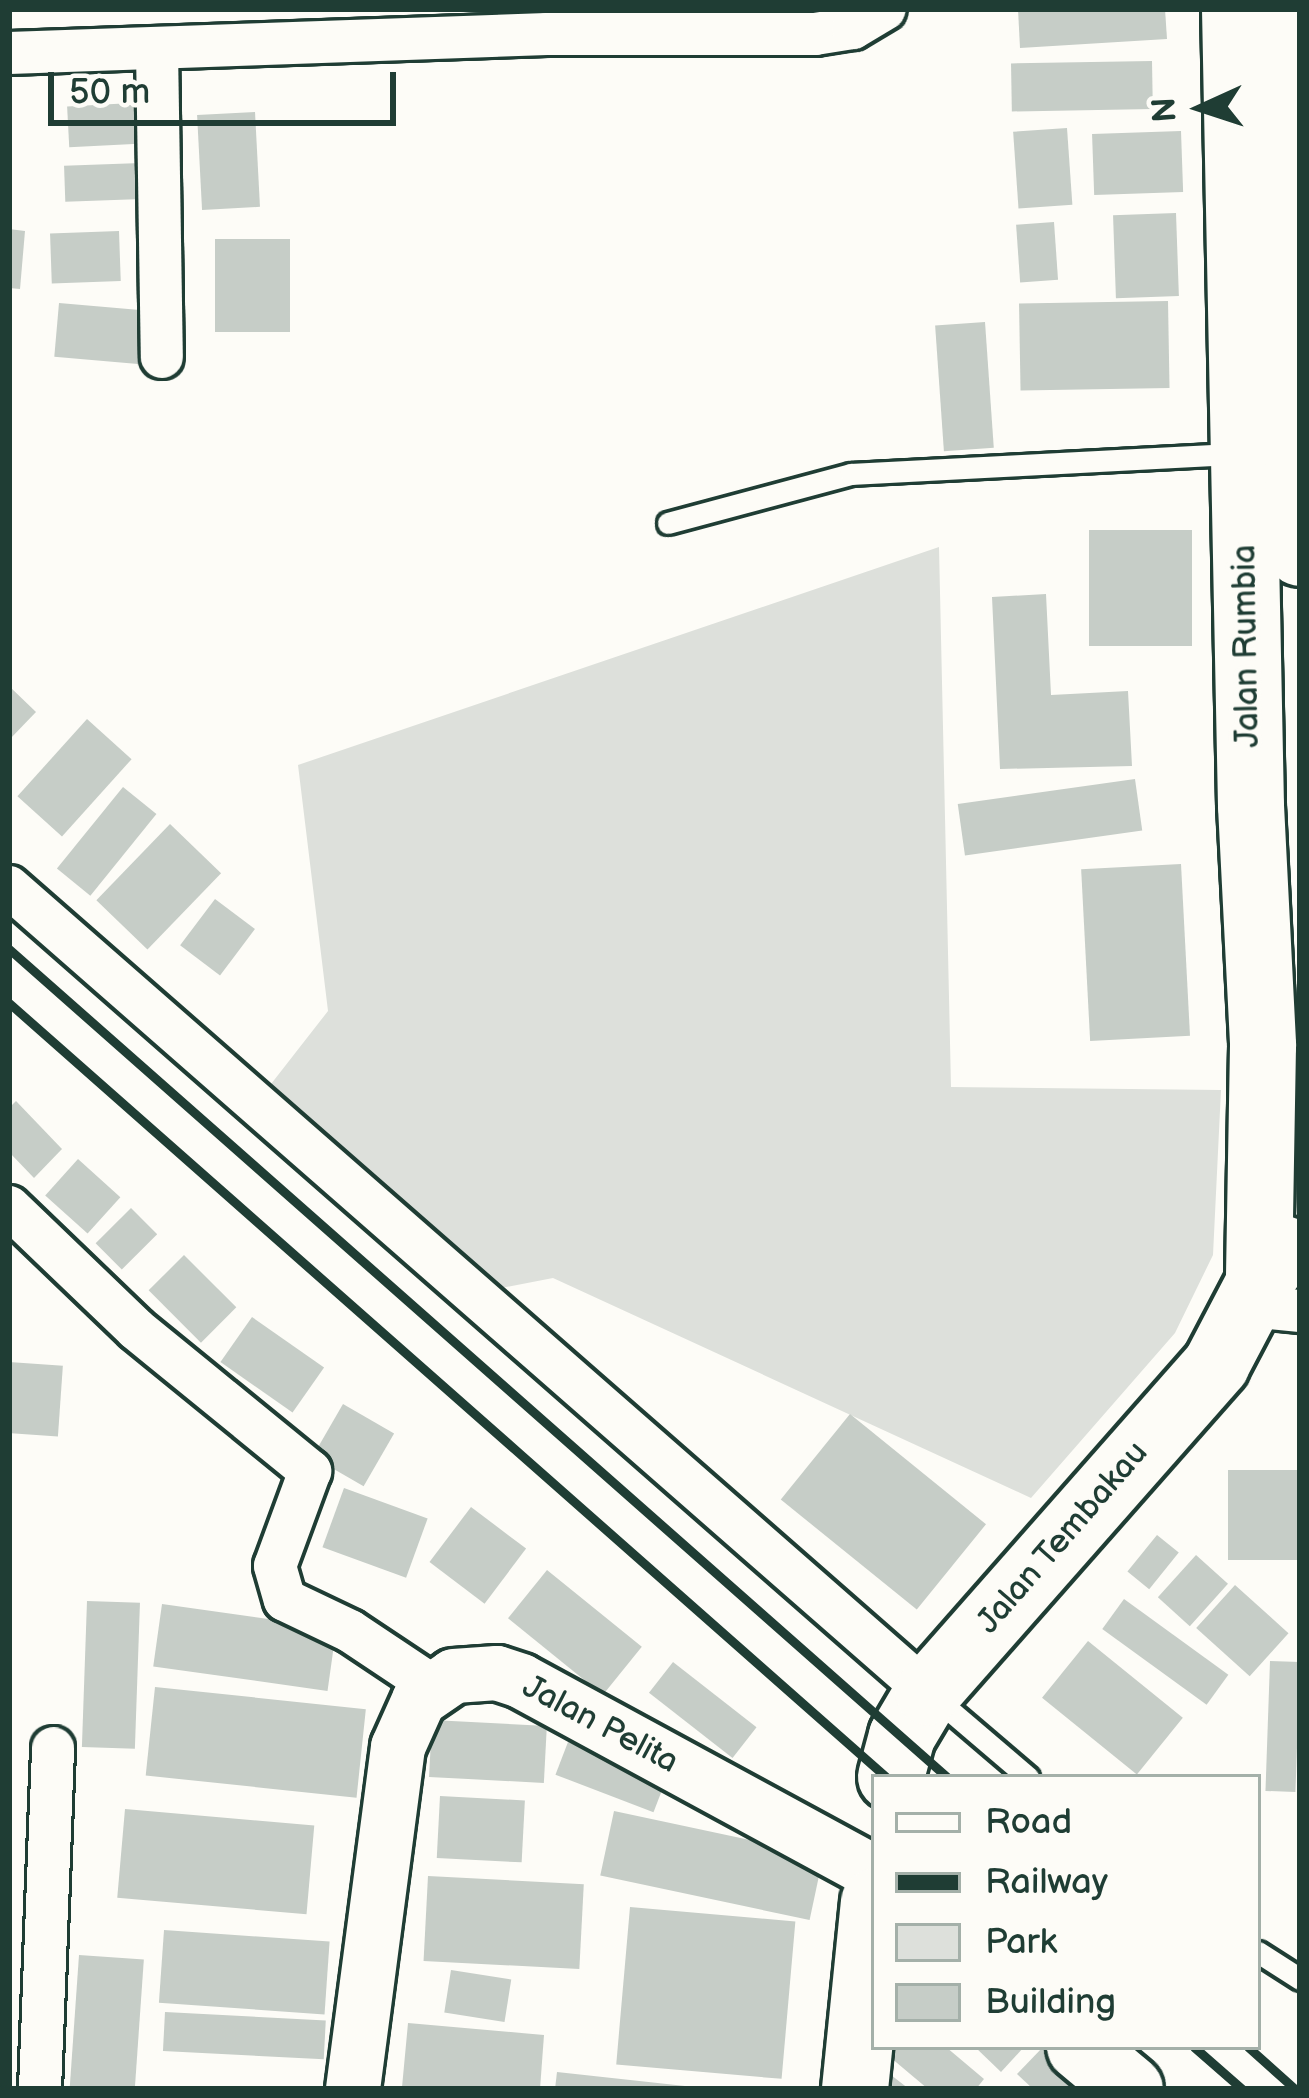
<!DOCTYPE html>
<style>
body{margin:0}
#map{position:relative;width:1309px;height:2098px;overflow:hidden;background:#fdfcf7;font-family:"Balsamiq Sans",sans-serif}
div>[style]{position:absolute}
[style*='--x']{left:calc(var(--x)*1px);top:calc(var(--y)*1px);width:calc(var(--w)*1px);rotate:calc(var(--a)*1deg)}
.green>*{inset:0;background:#dde0db}
.building>*{inset:0;background:#c6cdc7;transform-origin:0 0}
.roads{filter:drop-shadow(3px 0 #1f3d34) drop-shadow(-3px 0 #1f3d34) drop-shadow(0 3px #1f3d34) drop-shadow(0 -3px #1f3d34)}
.service>*{height:21px;margin:-10.5px;padding:0 10.5px;transform-origin:10.5px;border-radius:10.5px;background:#fdfcf7}
.minor>*{height:42px;margin:-21px;padding:0 21px;transform-origin:21px;border-radius:21px;background:#fdfcf7}
.tertiary>*{height:54px;margin:-27px;padding:0 27px;transform-origin:27px;border-radius:27px;background:#fdfcf7}
.primary>*{height:66px;margin:-33px;padding:0 33px;transform-origin:33px;border-radius:33px;background:#fdfcf7}
.trunk>*{height:66px;margin:-33px;padding:0 33px;transform-origin:33px;border-radius:33px;background:#fdfcf7}
.rail>*{height:9px;margin:-4.5px;padding:0 4.5px;transform-origin:4.5px;border-radius:4.5px;background:#1f3d34}
span{translate:-50% -50%;white-space:nowrap;text-align:center;line-height:1.15;-webkit-text-stroke:9px #fdfcf7;paint-order:stroke}
.street-label{font-size:33px;color:#1f3d34}
.frame{position:absolute;inset:0;border:12px solid #1f3d34;pointer-events:none}
.legend{position:absolute;left:871px;top:1774px;width:390px;height:276px;box-sizing:border-box;background:#fdfcf7;border:3px solid #a4b0a9;margin:0;padding:15px 21px;list-style:none;font-size:36px;color:#1f3d34}
.legend li{display:flex;align-items:center;gap:24px;height:60px}
.legend b{width:60px;border:3px solid #a4b0a9}
.north{position:absolute;left:1141px;top:48px;width:120px;height:120px;-webkit-text-stroke:9px #fdfcf7;paint-order:stroke;rotate:267deg;font-size:33px;font-weight:700;line-height:48px;text-align:center;color:#1f3d34}
.north::after{content:'';display:block;margin:auto;width:42px;height:54px;background:#1f3d34;clip-path:polygon(50% 0,100% 100%,50% 72%,0 100%)}
.scale{position:absolute;left:48px;top:72px;width:348px;height:54px;box-sizing:border-box;border:6px solid #1f3d34;border-top:0;padding-left:15px;font-size:36px;line-height:42px;white-space:nowrap;color:#1f3d34;-webkit-text-stroke:9px #fdfcf7;paint-order:stroke}
</style>
<div id="map">
<div class="green">
<div style="clip-path:polygon(939px 547px,951px 1087px,1221px 1090px,1213px 1255px,1175px 1333px,1031px 1498px,553px 1278px,491px 1290px,264px 1093px,328px 1011px,298px 765px)"></div>
</div>
<div class="building">
<div style="clip-path:polygon(1018px 9px,1165px 9px,1167px 39px,1020px 48px)"></div>
<div style="left:1152px;top:61px;width:48px;height:141px;rotate:89deg"></div>
<div style="left:151px;top:102px;width:41px;height:84px;rotate:87deg"></div>
<div style="left:255px;top:112px;width:95px;height:58px;rotate:87deg"></div>
<div style="left:1067px;top:128px;width:77px;height:54px;rotate:86deg"></div>
<div style="left:1181px;top:131px;width:61px;height:89px;rotate:88deg"></div>
<div style="left:141px;top:163px;width:36px;height:77px;rotate:88deg"></div>
<div style="left:1176px;top:213px;width:83px;height:63px;rotate:88deg"></div>
<div style="left:1054px;top:222px;width:58px;height:38px;rotate:86deg"></div>
<div style="clip-path:polygon(9px 229px,25px 231px,20px 289px,9px 288px)"></div>
<div style="left:119px;top:231px;width:50px;height:69px;rotate:88deg"></div>
<div style="left:215px;top:239px;width:75px;height:93px"></div>
<div style="left:1168px;top:301px;width:87px;height:149px;rotate:89deg"></div>
<div style="left:59px;top:303px;width:84px;height:54px;rotate:5deg"></div>
<div style="left:985px;top:322px;width:126px;height:50px;rotate:86deg"></div>
<div style="left:1192px;top:530px;width:116px;height:103px;rotate:90deg"></div>
<div style="clip-path:polygon(1046px 594px,1051px 695px,1128px 691px,1132px 766px,1000px 769px,992px 597px)"></div>
<div style="clip-path:polygon(9px 686px,36px 712px,9px 740px)"></div>
<div style="left:87px;top:719px;width:60px;height:104px;rotate:42deg"></div>
<div style="left:1135px;top:779px;width:52px;height:179px;rotate:82deg"></div>
<div style="left:123px;top:787px;width:43px;height:105px;rotate:39deg"></div>
<div style="left:170px;top:824px;width:71px;height:106px;rotate:44deg"></div>
<div style="left:1181px;top:864px;width:172px;height:100px;rotate:87deg"></div>
<div style="left:215px;top:899px;width:50px;height:58px;rotate:37deg"></div>
<div style="clip-path:polygon(16px 1101px,62px 1149px,34px 1178px,9px 1152px,9px 1108px)"></div>
<div style="left:78px;top:1159px;width:57px;height:49px;rotate:42deg"></div>
<div style="left:131px;top:1208px;width:37px;height:50px;rotate:45deg"></div>
<div style="left:184px;top:1255px;width:74px;height:50px;rotate:45deg"></div>
<div style="left:252px;top:1317px;width:88px;height:55px;rotate:35deg"></div>
<div style="left:9px;top:1362px;width:54px;height:71px;rotate:4deg"></div>
<div style="left:343px;top:1404px;width:59px;height:61px;rotate:30deg"></div>
<div style="left:850px;top:1414px;width:175px;height:110px;rotate:39deg"></div>
<div style="left:1300px;top:1470px;width:90px;height:72px;rotate:90deg"></div>
<div style="left:344px;top:1488px;width:89px;height:63px;rotate:20deg"></div>
<div style="left:471px;top:1507px;width:69px;height:69px;rotate:37deg"></div>
<div style="left:1157px;top:1535px;width:28px;height:47px;rotate:39deg"></div>
<div style="left:1196px;top:1555px;width:43px;height:57px;rotate:42deg"></div>
<div style="left:547px;top:1570px;width:122px;height:62px;rotate:39deg"></div>
<div style="left:1235px;top:1585px;width:72px;height:58px;rotate:42deg"></div>
<div style="left:1124px;top:1599px;width:129px;height:37px;rotate:36deg"></div>
<div style="left:87px;top:1601px;width:53px;height:146px;rotate:2deg"></div>
<div style="left:162px;top:1604px;width:176px;height:63px;rotate:8deg"></div>
<div style="left:1088px;top:1641px;width:122px;height:73px;rotate:39deg"></div>
<div style="left:1270px;top:1661px;width:30px;height:130px;rotate:2deg"></div>
<div style="left:673px;top:1662px;width:106px;height:39px;rotate:38deg"></div>
<div style="left:155px;top:1687px;width:212px;height:89px;rotate:6deg"></div>
<div style="left:432px;top:1720px;width:115px;height:57px;rotate:3deg"></div>
<div style="left:568px;top:1742px;width:105px;height:35px;rotate:21deg"></div>
<div style="left:440px;top:1796px;width:85px;height:62px;rotate:3deg"></div>
<div style="left:125px;top:1809px;width:190px;height:89px;rotate:5deg"></div>
<div style="left:614px;top:1811px;width:214px;height:66px;rotate:12deg"></div>
<div style="left:428px;top:1876px;width:156px;height:85px;rotate:3deg"></div>
<div style="left:630px;top:1907px;width:166px;height:158px;rotate:5deg"></div>
<div style="left:164px;top:1930px;width:166px;height:73px;rotate:4deg"></div>
<div style="left:79px;top:1955px;width:65px;height:134px;rotate:4deg"></div>
<div style="left:451px;top:1970px;width:61px;height:43px;rotate:9deg"></div>
<div style="left:165px;top:2012px;width:161px;height:39px;rotate:3deg"></div>
<div style="clip-path:polygon(408px 2023px,544px 2035px,540px 2089px,402px 2087px)"></div>
<div style="clip-path:polygon(878px 2047px,946px 2047px,984px 2079px,976px 2089px,928px 2089px)"></div>
<div style="clip-path:polygon(975px 2047px,1024px 2047px,1001px 2072px)"></div>
<div style="clip-path:polygon(1043px 2047px,1050px 2047px,1094px 2089px,1033px 2089px,1017px 2074px)"></div>
<div style="clip-path:polygon(557px 2072px,685px 2086px,685px 2089px,555px 2089px)"></div>
<div style="clip-path:polygon(891px 2075px,909px 2089px,881px 2089px)"></div>
</div>
<div class="roads">
<div class="service">
<div style="--x:668;--y:523;--w:189;--a:-15"></div>
<div style="--x:851;--y:474;--w:385;--a:-3"></div>
<div style="--x:933;--y:1696;--w:125;--a:40.5"></div>
<div style="--x:1258;--y:1952;--w:50;--a:32.7"></div>
</div>
<div class="minor">
<div style="--x:157;--y:49;--w:308;--a:89.1"></div>
<div style="--x:9;--y:53;--w:538;--a:-2.02"></div>
<div style="--x:547;--y:34;--w:268;--a:0"></div>
<div style="--x:815;--y:34;--w:38;--a:-9"></div>
<div style="--x:853;--y:28;--w:37;--a:-31"></div>
<div style="--x:9;--y:887;--w:1222;--a:41.22"></div>
<div style="--x:9;--y:1207;--w:176;--a:43.8"></div>
<div style="--x:136;--y:1329;--w:225;--a:39.2"></div>
<div style="--x:310;--y:1471;--w:101;--a:110.2"></div>
<div style="--x:275;--y:1566;--w:35;--a:74"></div>
<div style="--x:285;--y:1600;--w:72;--a:25.5"></div>
<div style="--x:350;--y:1631;--w:101;--a:33.7"></div>
<div style="--x:1249;--y:1306;--w:51;--a:5.6"></div>
<div style="--x:40;--y:2089;--w:341;--a:-87.8"></div>
</div>
<div class="tertiary">
<div style="--x:353;--y:2089;--w:345;--a:-82.5"></div>
<div style="--x:398;--y:1747;--w:51;--a:-65.9"></div>
<div style="--x:419;--y:1700;--w:42;--a:-34.4"></div>
<div style="--x:454;--y:1676;--w:43;--a:-4"></div>
<div style="--x:497;--y:1673;--w:25;--a:18"></div>
<div style="--x:521;--y:1681;--w:402;--a:28.5"></div>
</div>
<div class="primary">
<div style="--x:1080;--y:2047;--w:65;--a:40"></div>
</div>
<div class="trunk">
<div style="--x:1235;--y:9;--w:797;--a:88.85"></div>
<div style="--x:1251;--y:806;--w:240;--a:87.1"></div>
<div style="--x:1263;--y:1046;--w:237;--a:91"></div>
<div style="--x:1290;--y:9;--w:544;--a:88.95"></div>
<div style="--x:891;--y:1777;--w:42;--a:-75"></div>
<div style="--x:902;--y:1736;--w:51;--a:-59.4"></div>
<div style="--x:928;--y:1692;--w:436;--a:-48.6"></div>
<div style="--x:1216;--y:1365;--w:93;--a:-62.3"></div>
<div style="--x:1259;--y:1283;--w:42;--a:-53.7"></div>
<div style="--x:855;--y:2089;--w:188;--a:-84.2"></div>
</div>
</div>
<div class="rail">
<div style="--x:9;--y:949;--w:1251;--a:41.44"></div>
<div style="--x:9;--y:1003;--w:1170;--a:41.43"></div>
<div style="--x:1194;--y:2047;--w:64;--a:41.2"></div>
<div style="--x:1248;--y:2047;--w:63;--a:41.8"></div>
</div>
<div class="street-label">
<span style="left:1247px;top:646px;rotate:-91deg">Jalan Rumbia</span>
<span style="left:1063px;top:1538px;rotate:-49deg">Jalan Tembakau</span>
<span style="left:600px;top:1725px;rotate:28deg">Jalan Pelita</span>
</div>
<div class="frame"></div>
<ul class="legend">
<li><b style="height:15px;background:#fdfcf7"></b>Road</li>
<li><b style="height:15px;background:#1f3d34"></b>Railway</li>
<li><b style="height:33px;background:#dde0db"></b>Park</li>
<li><b style="height:33px;background:#c6cdc7"></b>Building</li>
</ul>
<div class="north">N</div>
<div class="scale">50 m</div>
</div>
